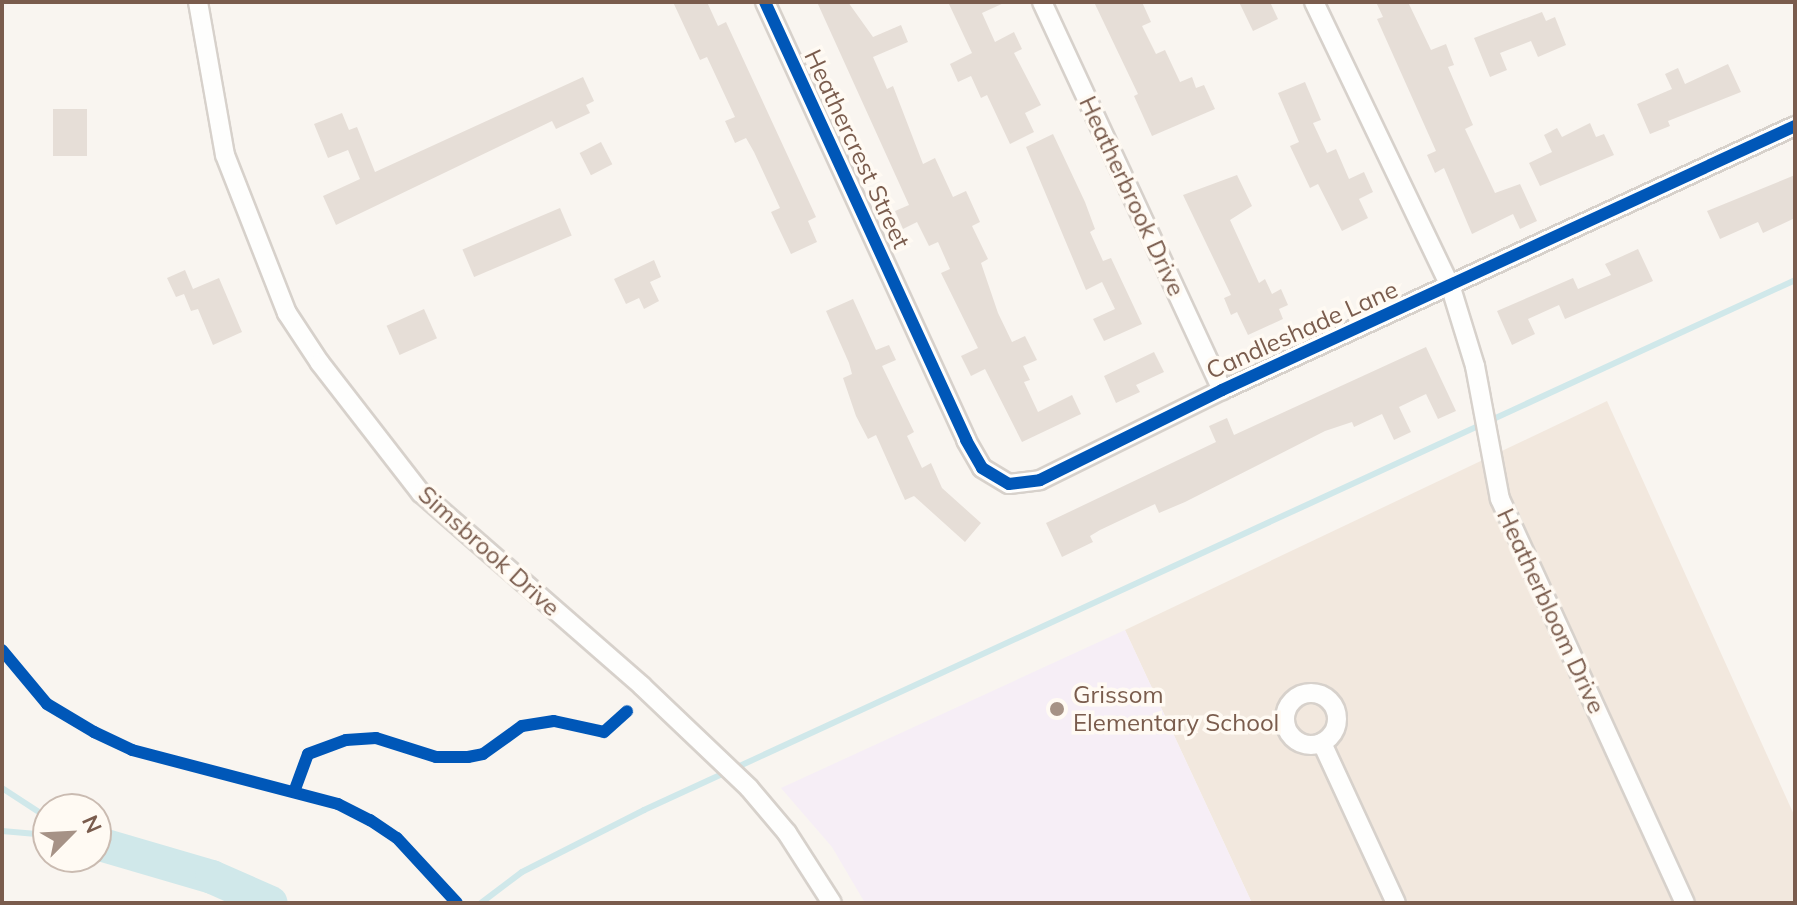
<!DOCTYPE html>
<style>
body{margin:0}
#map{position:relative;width:1797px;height:905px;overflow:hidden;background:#f9f5f0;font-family:Mulish,sans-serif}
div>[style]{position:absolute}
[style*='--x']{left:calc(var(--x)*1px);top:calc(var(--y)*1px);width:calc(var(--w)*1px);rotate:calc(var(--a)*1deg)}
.residential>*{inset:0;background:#f2e8de}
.education>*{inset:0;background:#f6eef6}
.stream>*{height:6px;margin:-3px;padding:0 3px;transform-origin:3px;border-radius:3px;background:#d0e8ea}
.river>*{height:34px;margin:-17px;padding:0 17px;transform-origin:17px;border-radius:17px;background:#d0e8ea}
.building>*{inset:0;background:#e6ded7;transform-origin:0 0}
.roads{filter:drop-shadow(2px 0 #d7d1cb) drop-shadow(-2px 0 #d7d1cb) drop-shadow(0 2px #d7d1cb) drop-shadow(0 -2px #d7d1cb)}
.minor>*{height:18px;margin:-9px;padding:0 9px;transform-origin:9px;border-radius:9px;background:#fefefd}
.minor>.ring{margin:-9px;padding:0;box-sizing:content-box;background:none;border:18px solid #fefefd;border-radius:50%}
.cycleway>*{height:12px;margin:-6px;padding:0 6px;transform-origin:6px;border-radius:6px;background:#0057b8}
.dots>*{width:22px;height:22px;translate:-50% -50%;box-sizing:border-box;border:4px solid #fffaf3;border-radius:50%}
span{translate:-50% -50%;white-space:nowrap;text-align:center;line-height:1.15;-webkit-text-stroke:7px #fffaf3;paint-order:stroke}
.street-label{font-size:24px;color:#7a5c4d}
.poi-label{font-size:24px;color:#7a5c4d}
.left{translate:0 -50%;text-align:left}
.frame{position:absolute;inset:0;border:4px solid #7a5c4d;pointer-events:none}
.north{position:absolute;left:32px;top:793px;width:80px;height:80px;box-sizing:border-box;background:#fffaf3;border:2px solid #cabbb1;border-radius:50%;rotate:66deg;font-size:22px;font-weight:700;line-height:32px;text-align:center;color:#7a5c4d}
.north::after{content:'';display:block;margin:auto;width:28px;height:36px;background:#a69286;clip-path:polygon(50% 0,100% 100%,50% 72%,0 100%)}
</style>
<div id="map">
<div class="residential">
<div style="clip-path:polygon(1607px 401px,1795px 817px,1795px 903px,1252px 903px,1125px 630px)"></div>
</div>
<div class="education">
<div style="clip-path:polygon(1125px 630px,1252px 903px,865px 903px,832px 847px,781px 788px)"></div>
</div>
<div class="stream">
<div style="--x:2;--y:788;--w:55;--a:33.1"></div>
<div style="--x:2;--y:831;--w:46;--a:5"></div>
<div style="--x:481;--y:903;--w:51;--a:-37.1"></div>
<div style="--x:522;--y:872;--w:137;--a:-26.9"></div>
<div style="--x:644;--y:810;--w:1267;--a:-24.72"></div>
</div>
<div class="river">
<div style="--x:96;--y:843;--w:121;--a:16.3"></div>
<div style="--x:212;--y:877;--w:64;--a:23.8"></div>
</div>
<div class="building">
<div style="clip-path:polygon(673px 2px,707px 2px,718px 26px,726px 22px,816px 217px,808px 221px,817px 242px,791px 254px,771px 212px,780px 208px,754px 152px,746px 138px,735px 143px,725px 121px,735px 117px,707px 57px,700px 60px)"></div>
<div style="clip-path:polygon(817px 2px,848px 2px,873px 37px,901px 25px,908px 42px,873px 57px,887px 89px,893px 86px,923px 164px,935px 158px,953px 197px,966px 191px,980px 222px,972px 226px,988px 259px,981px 263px,998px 313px,1012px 342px,1025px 336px,1037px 360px,1023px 366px,1030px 380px,1024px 382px,1038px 412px,1072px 395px,1081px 414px,1022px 442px,985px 369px,971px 376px,961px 356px,978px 348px,941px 273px,950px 269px,938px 242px,929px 246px,917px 222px,903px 229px,895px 211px,909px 205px)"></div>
<div style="clip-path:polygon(948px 2px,1006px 2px,982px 13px,995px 42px,1014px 32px,1022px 49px,1014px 53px,1041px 105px,1025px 113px,1034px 132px,1010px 144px,987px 95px,981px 98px,971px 76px,958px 82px,950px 64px,972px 53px)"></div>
<div style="clip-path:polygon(1094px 2px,1142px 2px,1151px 22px,1142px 26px,1156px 54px,1165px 50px,1180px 82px,1192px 77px,1196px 88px,1204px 85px,1215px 109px,1152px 136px,1134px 96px,1138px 94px)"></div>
<div style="clip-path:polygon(1239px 2px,1270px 2px,1278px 19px,1253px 31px)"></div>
<div style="clip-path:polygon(1376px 2px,1408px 2px,1431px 50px,1446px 44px,1454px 65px,1448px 67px,1473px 125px,1465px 129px,1495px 193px,1520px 184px,1537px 221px,1520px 229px,1513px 214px,1472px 234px,1444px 168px,1435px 173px,1427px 155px,1436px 151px,1377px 19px,1383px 17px)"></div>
<div style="clip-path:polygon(1542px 12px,1546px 21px,1555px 17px,1566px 45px,1538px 57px,1531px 41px,1500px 53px,1507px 70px,1490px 77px,1474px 38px)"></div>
<div style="clip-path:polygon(1728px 64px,1741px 92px,1668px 121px,1670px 126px,1650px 134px,1637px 104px,1672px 89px,1665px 74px,1678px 68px,1685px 84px)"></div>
<div style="clip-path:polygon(583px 77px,594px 101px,586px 105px,590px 113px,556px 129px,552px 121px,336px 225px,323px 196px,360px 179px,348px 150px,328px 158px,314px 124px,342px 113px,349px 130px,357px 127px,375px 172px)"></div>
<div style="clip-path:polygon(1305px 82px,1321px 120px,1313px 123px,1327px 153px,1336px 149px,1349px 179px,1364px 172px,1373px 192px,1359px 199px,1368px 218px,1342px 231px,1318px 184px,1310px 188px,1290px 146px,1299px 142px,1278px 93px)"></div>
<div style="left:53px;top:109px;width:34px;height:47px"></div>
<div style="clip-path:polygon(1590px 123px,1596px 137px,1604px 134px,1614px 155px,1540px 186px,1529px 163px,1552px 152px,1544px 135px,1557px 128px,1562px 137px)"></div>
<div style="clip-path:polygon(1053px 134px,1085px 202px,1095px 229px,1090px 232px,1103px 261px,1111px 258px,1142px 324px,1104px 341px,1093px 319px,1115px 309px,1102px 282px,1086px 290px,1026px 147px)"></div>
<div style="left:601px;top:142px;width:25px;height:24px;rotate:63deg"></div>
<div style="clip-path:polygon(1237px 175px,1252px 206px,1230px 220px,1259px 283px,1265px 279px,1272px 294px,1281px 289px,1288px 305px,1279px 309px,1283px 319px,1248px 335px,1237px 312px,1231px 315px,1224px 298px,1231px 295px,1183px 195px)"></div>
<div style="clip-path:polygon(1795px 175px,1795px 218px,1763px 233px,1758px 222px,1720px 239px,1707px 211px)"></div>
<div style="left:560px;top:208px;width:30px;height:106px;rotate:67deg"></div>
<div style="clip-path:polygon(1638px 249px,1653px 281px,1565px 319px,1559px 305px,1528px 319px,1535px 334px,1512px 345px,1497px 311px,1573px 278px,1578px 289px,1611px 275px,1605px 264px)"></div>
<div style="clip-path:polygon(654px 260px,661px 277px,650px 282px,659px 301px,644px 309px,639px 298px,626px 304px,614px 279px)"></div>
<div style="clip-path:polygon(185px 270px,193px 289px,219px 278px,242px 332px,213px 345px,198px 309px,191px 311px,184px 294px,176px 297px,167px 278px)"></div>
<div style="clip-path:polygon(853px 299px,876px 350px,889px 345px,896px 360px,882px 366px,914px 432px,907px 436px,922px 468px,931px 463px,942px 488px,981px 523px,965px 542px,914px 496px,905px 500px,876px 435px,868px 439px,856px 416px,843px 378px,852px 374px,849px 363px,826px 311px)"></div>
<div style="left:424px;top:309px;width:32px;height:41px;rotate:66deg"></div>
<div style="clip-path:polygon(1426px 347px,1456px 411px,1438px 419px,1426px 394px,1399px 407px,1411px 432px,1394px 440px,1382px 414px,1354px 427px,1352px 422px,1325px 431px,1185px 502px,1159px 513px,1155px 504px,1100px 530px,1090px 536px,1093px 542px,1062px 557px,1046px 523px,1216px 442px,1209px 426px,1227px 418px,1234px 435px)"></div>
<div style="clip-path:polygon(1154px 352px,1164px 372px,1136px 385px,1140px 392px,1116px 403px,1104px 376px)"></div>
</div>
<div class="roads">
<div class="minor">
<div style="--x:198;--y:2;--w:155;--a:80"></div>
<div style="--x:225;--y:155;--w:170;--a:68.6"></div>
<div style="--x:287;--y:313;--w:60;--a:56.6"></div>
<div style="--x:320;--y:363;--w:165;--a:52.2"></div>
<div style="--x:421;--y:493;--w:293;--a:41.1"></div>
<div style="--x:642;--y:686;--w:148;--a:43.6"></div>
<div style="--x:749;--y:788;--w:59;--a:49.8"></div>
<div style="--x:787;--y:833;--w:83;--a:57.3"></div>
<div style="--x:765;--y:2;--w:482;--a:65.3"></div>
<div style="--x:966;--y:440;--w:32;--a:60"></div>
<div style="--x:982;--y:468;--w:31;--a:31"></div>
<div style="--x:1009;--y:484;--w:31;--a:-7"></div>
<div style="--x:1040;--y:480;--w:203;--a:-26.3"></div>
<div style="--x:1222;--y:390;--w:631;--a:-24.74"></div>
<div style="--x:1042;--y:2;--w:428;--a:65.1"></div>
<div style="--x:1314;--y:2;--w:317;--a:64.4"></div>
<div style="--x:1451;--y:288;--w:82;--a:72.9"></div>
<div style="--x:1475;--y:366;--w:135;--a:79.4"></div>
<div style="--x:1500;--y:499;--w:444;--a:65.4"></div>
<div class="ring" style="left:1285px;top:693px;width:34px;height:34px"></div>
<div style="--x:1322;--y:743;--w:176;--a:65.2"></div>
</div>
</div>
<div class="cycleway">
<div style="--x:765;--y:2;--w:482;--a:65.3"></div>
<div style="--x:966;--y:440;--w:32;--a:60"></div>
<div style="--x:982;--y:468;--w:31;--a:31"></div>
<div style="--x:1009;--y:484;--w:31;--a:-7"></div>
<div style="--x:1040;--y:480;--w:203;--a:-26.3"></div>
<div style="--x:1222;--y:390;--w:631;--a:-24.74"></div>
<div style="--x:2;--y:650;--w:70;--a:50.2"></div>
<div style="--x:47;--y:704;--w:55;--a:30.8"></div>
<div style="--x:94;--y:732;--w:42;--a:25.3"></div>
<div style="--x:132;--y:750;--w:213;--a:14.7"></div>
<div style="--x:338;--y:804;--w:36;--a:27"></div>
<div style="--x:370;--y:820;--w:32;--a:34"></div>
<div style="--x:397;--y:838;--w:88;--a:47.3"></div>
<div style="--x:294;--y:792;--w:40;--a:-69.8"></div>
<div style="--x:308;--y:754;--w:40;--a:-20.2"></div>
<div style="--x:346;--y:740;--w:30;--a:-4"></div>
<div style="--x:376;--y:738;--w:63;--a:17.6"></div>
<div style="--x:436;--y:757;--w:32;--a:0"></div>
<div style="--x:468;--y:757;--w:15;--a:-11"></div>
<div style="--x:483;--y:754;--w:48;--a:-35.7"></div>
<div style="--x:522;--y:726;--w:32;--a:-9"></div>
<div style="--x:554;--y:721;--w:51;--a:12.4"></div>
<div style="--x:604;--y:732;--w:31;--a:-42"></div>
</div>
<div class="dots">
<div style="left:1057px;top:709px;background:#a69286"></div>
</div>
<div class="street-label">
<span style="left:857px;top:149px;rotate:65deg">Heathercrest Street</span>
<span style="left:1132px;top:196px;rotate:65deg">Heatherbrook Drive</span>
<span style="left:1302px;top:330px;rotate:-24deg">Candleshade Lane</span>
<span style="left:489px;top:551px;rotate:42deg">Simsbrook Drive</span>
<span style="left:1551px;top:611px;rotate:65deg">Heatherbloom Drive</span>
</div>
<div class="poi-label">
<span class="left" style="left:1073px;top:709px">Grissom<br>Elementary School</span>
</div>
<div class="frame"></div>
<div class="north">N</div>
</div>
